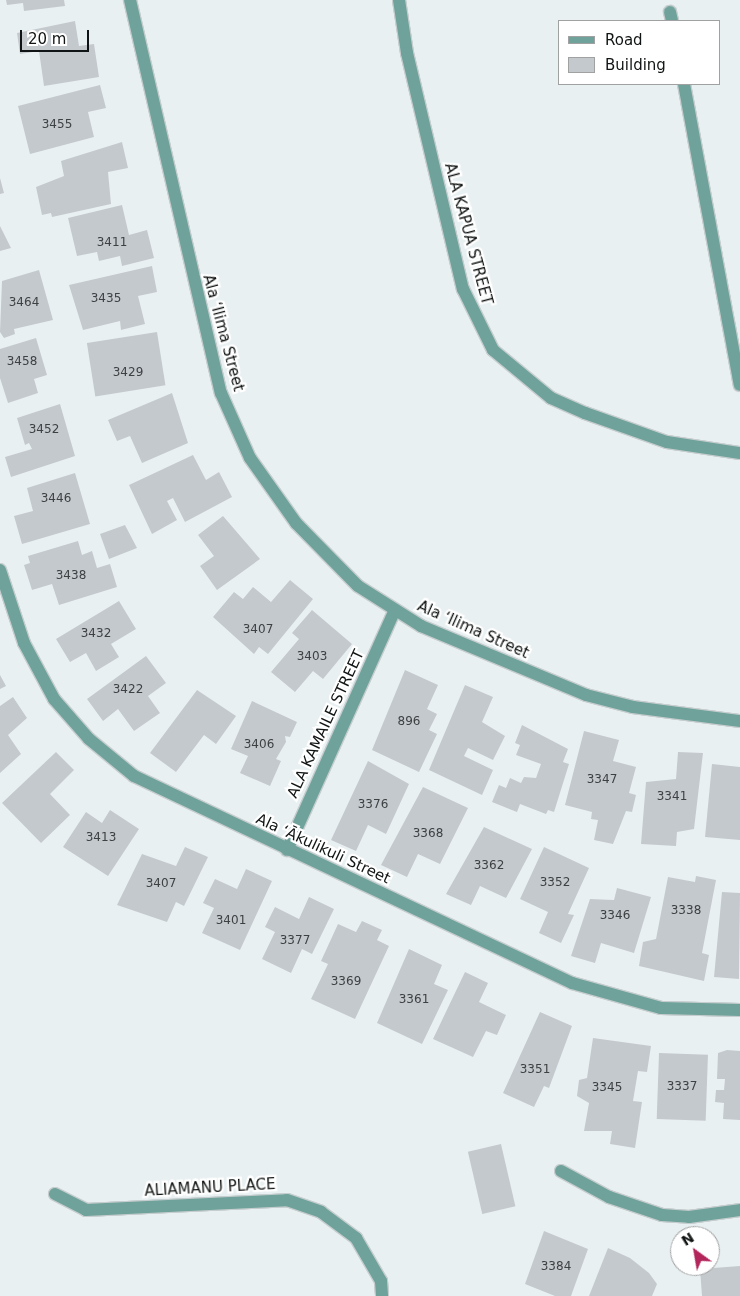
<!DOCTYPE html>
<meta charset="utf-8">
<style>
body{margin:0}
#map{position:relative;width:740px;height:1296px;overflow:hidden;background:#e9f0f2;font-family:"DejaVu Sans",sans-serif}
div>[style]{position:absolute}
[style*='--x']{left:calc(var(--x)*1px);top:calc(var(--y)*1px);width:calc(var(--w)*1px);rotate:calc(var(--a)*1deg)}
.building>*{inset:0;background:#c4c9ce;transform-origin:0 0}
.roads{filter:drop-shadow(1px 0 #c6cdce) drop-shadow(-1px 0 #c6cdce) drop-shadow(0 1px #c6cdce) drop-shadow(0 -1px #c6cdce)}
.minor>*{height:12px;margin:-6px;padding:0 6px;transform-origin:6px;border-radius:6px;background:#6ea29b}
span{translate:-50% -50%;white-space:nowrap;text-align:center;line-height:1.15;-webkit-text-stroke:4.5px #fff;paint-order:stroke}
.number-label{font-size:12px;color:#3e4142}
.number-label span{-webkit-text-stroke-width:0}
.street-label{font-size:15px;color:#111414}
.legend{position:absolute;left:558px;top:20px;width:162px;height:65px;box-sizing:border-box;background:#fff;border:1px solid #a0a1a1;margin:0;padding:6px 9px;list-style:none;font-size:15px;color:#111414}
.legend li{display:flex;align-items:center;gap:10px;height:25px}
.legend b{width:25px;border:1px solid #a0a1a1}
.north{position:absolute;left:670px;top:1226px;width:50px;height:50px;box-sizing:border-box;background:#fff;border:1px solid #a0a1a1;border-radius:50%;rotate:328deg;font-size:14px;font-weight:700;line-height:20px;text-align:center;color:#111414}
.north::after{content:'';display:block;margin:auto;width:18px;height:22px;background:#b3265c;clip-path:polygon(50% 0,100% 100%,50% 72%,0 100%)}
.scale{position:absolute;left:20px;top:30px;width:69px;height:22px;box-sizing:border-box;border:2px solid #111414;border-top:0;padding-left:6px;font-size:15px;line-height:18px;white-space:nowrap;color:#111414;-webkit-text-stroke:4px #fff;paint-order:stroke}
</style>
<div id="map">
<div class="building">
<div style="clip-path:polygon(6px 0,64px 0,65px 6px,24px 11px,23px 3px,7px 5px)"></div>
<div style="clip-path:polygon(75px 21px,79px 46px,94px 44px,99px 77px,44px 86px,39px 51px,20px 54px,17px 33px)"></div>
<div style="clip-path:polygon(100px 85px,106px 108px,88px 112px,94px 137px,30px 154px,18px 106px)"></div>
<div style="clip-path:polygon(122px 142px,128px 168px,108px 172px,111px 204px,52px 217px,51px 213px,42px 215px,36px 187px,64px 176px,61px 161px)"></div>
<div style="clip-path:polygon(0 178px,4px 193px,0 194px)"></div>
<div style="clip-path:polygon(122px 205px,129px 235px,147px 230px,154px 258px,122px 266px,120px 256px,99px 261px,97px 252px,77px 256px,68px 218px)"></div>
<div style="clip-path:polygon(0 226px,11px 248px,0 251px,0 260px)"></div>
<div style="clip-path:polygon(152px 266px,157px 292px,138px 296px,145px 324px,121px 330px,120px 321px,83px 330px,69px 285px)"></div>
<div style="clip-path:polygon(39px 270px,53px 320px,14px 329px,15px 334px,4px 338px,0 332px,2px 281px)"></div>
<div style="left:157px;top:332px;width:54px;height:71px;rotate:81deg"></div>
<div style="clip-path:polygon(36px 338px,47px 375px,34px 379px,38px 393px,8px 403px,0 378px,0 349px)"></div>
<div style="clip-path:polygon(172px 393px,188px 443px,142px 463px,130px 436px,117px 441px,108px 420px)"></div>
<div style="clip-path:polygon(60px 404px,75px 456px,11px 477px,5px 457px,32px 449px,29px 443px,25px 445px,17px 418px)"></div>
<div style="clip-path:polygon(193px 455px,206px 480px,219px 472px,232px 497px,185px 522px,173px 498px,167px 501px,177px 520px,152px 534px,129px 485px)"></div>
<div style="clip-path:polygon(75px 473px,90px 524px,22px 544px,14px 516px,33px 511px,27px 488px)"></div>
<div style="clip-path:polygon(223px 516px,260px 559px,217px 590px,200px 566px,214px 556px,198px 535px)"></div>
<div style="clip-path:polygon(125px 525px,137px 548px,109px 559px,100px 534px)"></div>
<div style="clip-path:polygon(78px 541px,82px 555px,92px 551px,97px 568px,110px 564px,117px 587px,59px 605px,52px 584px,32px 590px,24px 565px,30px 563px,28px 556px)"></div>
<div style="clip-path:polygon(290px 580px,313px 599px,268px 654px,259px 647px,254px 654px,213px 617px,234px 592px,243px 599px,253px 587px,271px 602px)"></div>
<div style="clip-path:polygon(119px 601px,136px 629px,111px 644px,119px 657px,96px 671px,86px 653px,70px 662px,56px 639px)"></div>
<div style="clip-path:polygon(312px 610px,352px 644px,323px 679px,313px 671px,295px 692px,271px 672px,299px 639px,292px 633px)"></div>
<div style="clip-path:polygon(146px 656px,166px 683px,148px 696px,160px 713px,134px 731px,118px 709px,103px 721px,87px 699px)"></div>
<div style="clip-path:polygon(405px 670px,438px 685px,427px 709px,437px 714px,429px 730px,437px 734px,419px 772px,372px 750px)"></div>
<div style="clip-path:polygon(0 675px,6px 686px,0 689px)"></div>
<div style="clip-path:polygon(465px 685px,493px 697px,482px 722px,505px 736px,493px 760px,468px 748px,464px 756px,493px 770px,482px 795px,429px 770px)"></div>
<div style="clip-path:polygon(197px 690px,236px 716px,216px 744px,204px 735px,176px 772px,150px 753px)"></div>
<div style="clip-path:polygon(13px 697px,27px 718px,8px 735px,21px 754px,0 773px,0 706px)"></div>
<div style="clip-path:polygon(252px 701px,297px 722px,290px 737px,285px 736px,286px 742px,276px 759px,281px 761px,270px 786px,240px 773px,248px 756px,231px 749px)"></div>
<div style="clip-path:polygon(522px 725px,568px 749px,563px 762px,569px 764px,554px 812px,548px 810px,546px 814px,520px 804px,517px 812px,492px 802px,499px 785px,506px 788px,510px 778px,521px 783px,524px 777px,536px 778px,541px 764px,516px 755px,520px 745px,515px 743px)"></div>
<div style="clip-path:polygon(584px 731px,619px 740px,613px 761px,636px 767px,629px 793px,636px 795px,632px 812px,626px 811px,613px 844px,594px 840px,598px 820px,591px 819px,592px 812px,565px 805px)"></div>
<div style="clip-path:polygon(56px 752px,74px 770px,50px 794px,70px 815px,41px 843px,2px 803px)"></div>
<div style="clip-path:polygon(678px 752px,703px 753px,694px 829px,677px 832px,676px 846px,641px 844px,646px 782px,676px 779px)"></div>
<div style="clip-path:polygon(368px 761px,409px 784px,386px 834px,368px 825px,356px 851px,331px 840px)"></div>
<div style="clip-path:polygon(712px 764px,740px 767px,740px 840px,705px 837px)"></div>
<div style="clip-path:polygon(423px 787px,468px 808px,440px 864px,418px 854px,407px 877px,381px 865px)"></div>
<div style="clip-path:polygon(110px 810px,139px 829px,108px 876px,63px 847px,86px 812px,102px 823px)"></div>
<div style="clip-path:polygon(484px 827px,532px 849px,506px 898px,480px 886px,471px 905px,446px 894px)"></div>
<div style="clip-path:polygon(185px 847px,208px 857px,184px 906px,176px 902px,167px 922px,117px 905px,142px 854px,176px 866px)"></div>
<div style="clip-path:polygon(544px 847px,589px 868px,568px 914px,574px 915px,561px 943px,539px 933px,548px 912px,520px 899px)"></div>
<div style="clip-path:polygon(246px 869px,272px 881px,240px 950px,202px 933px,214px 908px,203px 903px,215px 879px,237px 889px)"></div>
<div style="clip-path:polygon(696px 876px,716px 880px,702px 953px,709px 955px,704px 981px,639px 966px,643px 942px,656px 939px,668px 877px,695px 882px)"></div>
<div style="clip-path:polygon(617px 888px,651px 897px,634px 953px,601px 943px,595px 963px,571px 956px,590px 899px,614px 900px)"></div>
<div style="clip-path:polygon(722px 892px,740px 893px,739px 979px,714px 977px)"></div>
<div style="clip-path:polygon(309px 897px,334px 909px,312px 954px,302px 949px,291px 973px,262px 959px,275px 932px,265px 927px,275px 907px,299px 919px)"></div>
<div style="clip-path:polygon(362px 921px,382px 930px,377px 940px,389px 946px,355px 1019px,311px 999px,328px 964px,321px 961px,338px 924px,356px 932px)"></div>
<div style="clip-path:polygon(409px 949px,442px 965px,434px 984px,448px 990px,422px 1044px,377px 1023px)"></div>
<div style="clip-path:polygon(465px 972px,488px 983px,479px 1002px,506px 1015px,497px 1035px,486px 1031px,473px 1057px,433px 1039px)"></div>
<div style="clip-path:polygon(540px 1012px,572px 1026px,549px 1088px,544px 1086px,534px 1107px,503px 1093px)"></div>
<div style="clip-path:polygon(593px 1038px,651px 1046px,647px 1072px,638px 1071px,633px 1101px,642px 1102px,635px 1148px,610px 1144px,612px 1131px,584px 1131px,589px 1103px,577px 1096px,579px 1080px,587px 1078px)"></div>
<div style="clip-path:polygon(727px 1050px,740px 1051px,740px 1120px,723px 1119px,724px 1103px,715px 1102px,716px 1090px,724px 1090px,725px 1079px,717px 1079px,718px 1053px)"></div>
<div style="left:659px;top:1053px;width:49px;height:66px;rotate:2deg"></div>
<div style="left:501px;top:1144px;width:64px;height:34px;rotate:77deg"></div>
<div style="clip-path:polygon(544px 1231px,588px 1249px,571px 1296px,555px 1296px,525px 1284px)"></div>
<div style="clip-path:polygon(608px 1248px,630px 1258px,649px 1273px,657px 1284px,652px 1296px,589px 1296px)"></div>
<div style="clip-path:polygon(740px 1266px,740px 1296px,702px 1296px,700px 1269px)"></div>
</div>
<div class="roads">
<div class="minor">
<div style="--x:130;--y:0;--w:403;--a:77"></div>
<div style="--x:221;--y:393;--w:71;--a:66"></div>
<div style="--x:250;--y:458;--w:80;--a:54.7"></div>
<div style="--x:296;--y:523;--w:88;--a:45.5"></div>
<div style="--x:358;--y:586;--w:75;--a:32.4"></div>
<div style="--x:421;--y:626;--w:179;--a:22.7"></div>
<div style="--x:586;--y:695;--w:49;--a:14.3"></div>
<div style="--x:633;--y:707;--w:108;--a:7.5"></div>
<div style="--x:399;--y:0;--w:54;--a:81.4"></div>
<div style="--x:407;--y:53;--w:243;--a:76.7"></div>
<div style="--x:463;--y:289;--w:68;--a:63.8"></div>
<div style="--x:493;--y:350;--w:75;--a:39.6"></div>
<div style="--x:551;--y:398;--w:37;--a:24"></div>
<div style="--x:585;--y:413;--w:87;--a:19.5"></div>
<div style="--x:667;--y:442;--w:74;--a:8.6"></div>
<div style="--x:670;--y:12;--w:9;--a:77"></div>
<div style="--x:684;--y:84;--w:306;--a:79.5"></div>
<div style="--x:0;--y:570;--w:77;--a:71.8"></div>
<div style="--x:24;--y:643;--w:64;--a:61.8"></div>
<div style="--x:54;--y:699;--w:53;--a:48.8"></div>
<div style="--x:89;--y:739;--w:58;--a:39.4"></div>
<div style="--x:134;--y:776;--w:484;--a:25.3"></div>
<div style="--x:572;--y:983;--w:92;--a:15.7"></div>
<div style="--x:661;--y:1008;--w:79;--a:1.5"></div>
<div style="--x:287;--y:850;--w:261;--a:-65.8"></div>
<div style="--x:561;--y:1171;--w:55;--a:28.4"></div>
<div style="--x:609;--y:1197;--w:56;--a:18.8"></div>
<div style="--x:662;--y:1215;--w:27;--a:4"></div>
<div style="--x:689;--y:1217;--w:51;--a:-7.8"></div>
<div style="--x:55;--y:1194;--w:35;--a:27"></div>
<div style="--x:86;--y:1210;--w:201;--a:-2.8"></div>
<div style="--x:287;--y:1200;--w:36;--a:19"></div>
<div style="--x:321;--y:1212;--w:44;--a:36.6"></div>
<div style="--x:356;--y:1238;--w:50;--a:59.8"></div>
<div style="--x:381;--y:1281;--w:15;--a:86"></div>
</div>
</div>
<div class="number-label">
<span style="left:57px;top:125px">3455</span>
<span style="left:112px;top:243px">3411</span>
<span style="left:106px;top:299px">3435</span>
<span style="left:24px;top:303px">3464</span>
<span style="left:22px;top:362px">3458</span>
<span style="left:128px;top:373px">3429</span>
<span style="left:44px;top:430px">3452</span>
<span style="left:56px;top:499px">3446</span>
<span style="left:71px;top:576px">3438</span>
<span style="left:258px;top:630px">3407</span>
<span style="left:96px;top:634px">3432</span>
<span style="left:312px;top:657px">3403</span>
<span style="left:128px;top:690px">3422</span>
<span style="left:409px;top:722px">896</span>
<span style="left:259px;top:745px">3406</span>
<span style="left:602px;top:780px">3347</span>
<span style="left:672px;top:797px">3341</span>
<span style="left:373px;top:805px">3376</span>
<span style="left:428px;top:834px">3368</span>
<span style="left:101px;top:838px">3413</span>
<span style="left:489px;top:866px">3362</span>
<span style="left:555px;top:883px">3352</span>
<span style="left:161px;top:884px">3407</span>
<span style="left:686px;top:911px">3338</span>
<span style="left:615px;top:916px">3346</span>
<span style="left:231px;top:921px">3401</span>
<span style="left:295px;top:941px">3377</span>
<span style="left:346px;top:982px">3369</span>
<span style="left:414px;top:1000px">3361</span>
<span style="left:535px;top:1070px">3351</span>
<span style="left:682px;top:1087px">3337</span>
<span style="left:607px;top:1088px">3345</span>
<span style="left:556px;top:1267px">3384</span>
</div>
<div class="street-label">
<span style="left:468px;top:234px;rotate:75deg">ALA KAPUA STREET</span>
<span style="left:223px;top:333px;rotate:75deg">Ala ʻIlima Street</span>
<span style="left:473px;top:630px;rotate:24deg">Ala ʻIlima Street</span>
<span style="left:326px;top:724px;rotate:-65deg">ALA KAMAILE STREET</span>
<span style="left:323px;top:849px;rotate:25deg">Ala ʻĀkulikuli Street</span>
<span style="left:210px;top:1188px;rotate:-3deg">ALIAMANU PLACE</span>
</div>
<ul class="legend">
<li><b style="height:6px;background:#6ea29b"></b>Road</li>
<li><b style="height:14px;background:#c4c9ce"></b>Building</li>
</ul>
<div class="north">N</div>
<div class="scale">20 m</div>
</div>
